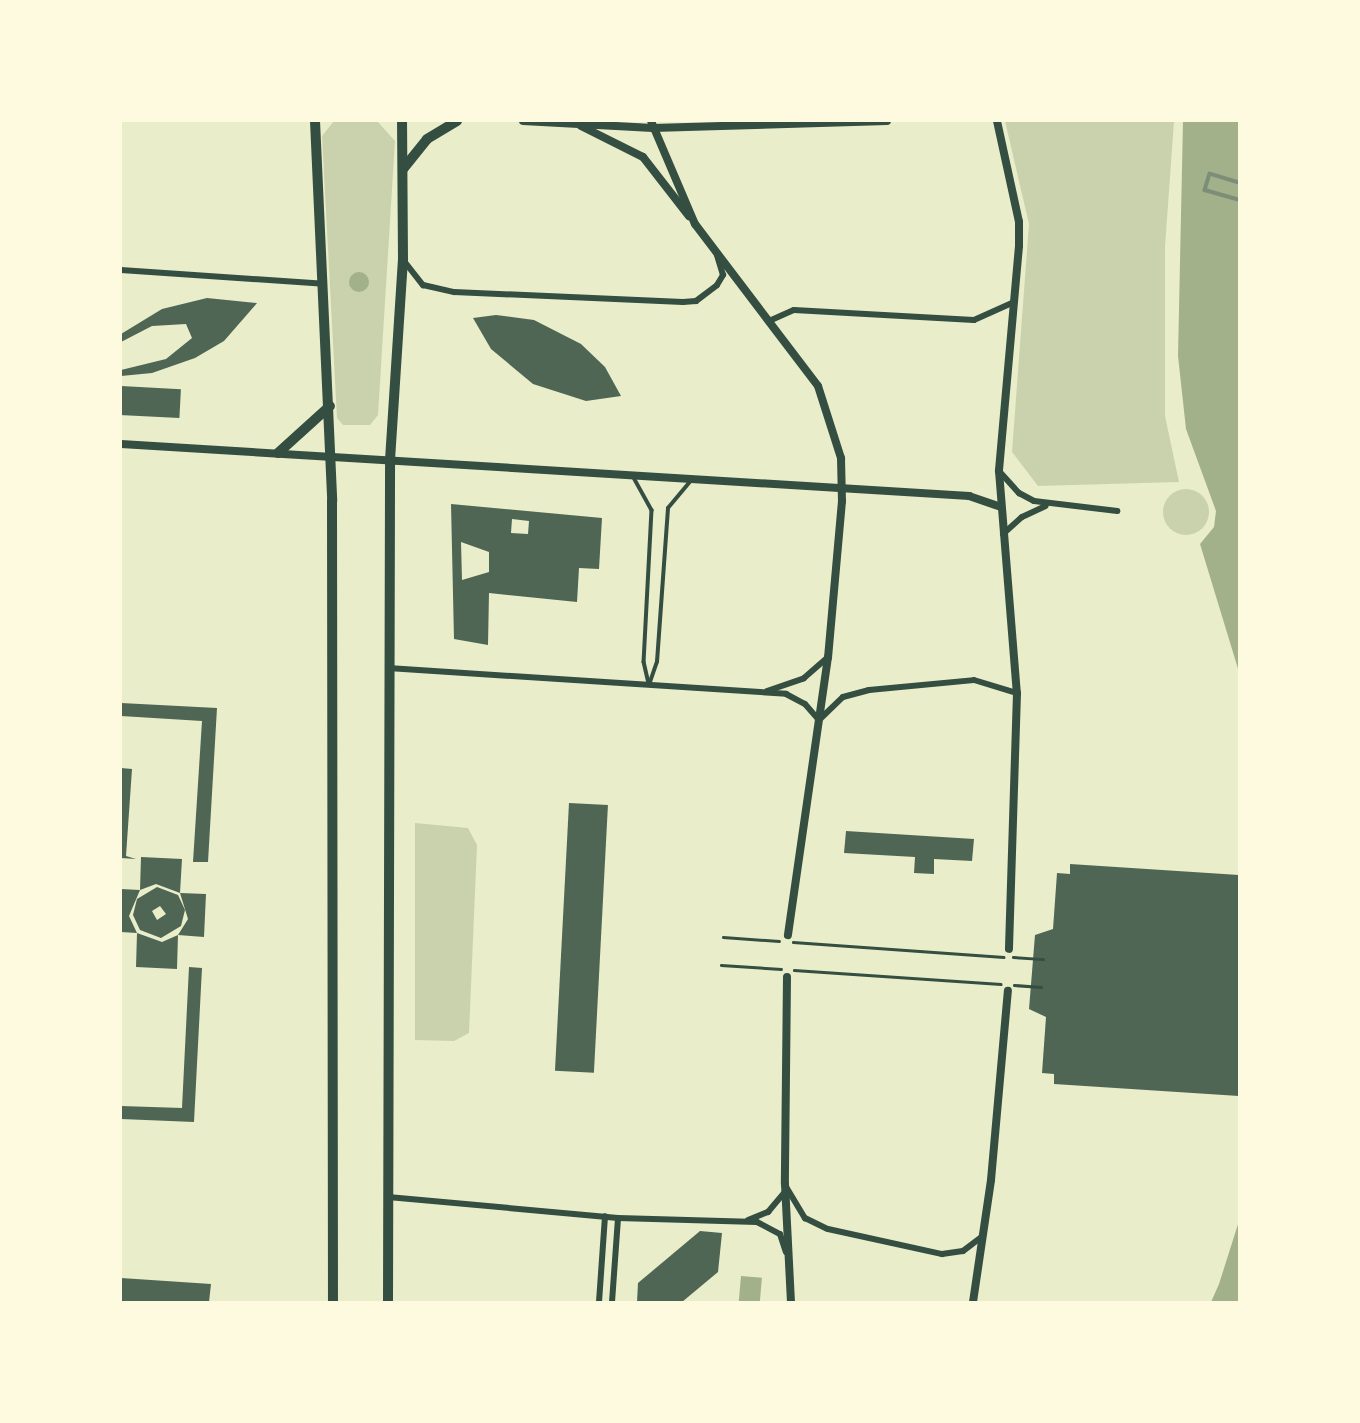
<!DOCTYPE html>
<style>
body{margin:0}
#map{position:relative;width:1360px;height:1423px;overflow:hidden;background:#e9edc9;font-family:"PT Sans",sans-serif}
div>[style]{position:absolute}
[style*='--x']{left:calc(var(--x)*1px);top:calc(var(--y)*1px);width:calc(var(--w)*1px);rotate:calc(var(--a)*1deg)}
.green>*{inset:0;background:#cad2ad}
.round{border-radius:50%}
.water>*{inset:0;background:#a3b18a;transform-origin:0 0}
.building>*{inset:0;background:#4f6655;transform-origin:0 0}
.path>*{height:2.5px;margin:-1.25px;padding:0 1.25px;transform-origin:1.25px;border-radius:1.25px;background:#344e41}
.service>*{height:3.5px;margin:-1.75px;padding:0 1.75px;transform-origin:1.75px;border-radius:1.75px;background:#344e41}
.minor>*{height:6px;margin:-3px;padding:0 3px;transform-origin:3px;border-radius:3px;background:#344e41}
.tertiary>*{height:8px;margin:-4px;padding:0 4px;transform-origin:4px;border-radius:4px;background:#344e41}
.primary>*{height:10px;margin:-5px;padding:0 5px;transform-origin:5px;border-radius:5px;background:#344e41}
.rail>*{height:3.5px;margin:-1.75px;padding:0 1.75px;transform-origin:1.75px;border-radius:1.75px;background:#7c8e77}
span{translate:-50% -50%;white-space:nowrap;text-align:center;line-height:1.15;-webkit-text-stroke:5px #fefae0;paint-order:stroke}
.frame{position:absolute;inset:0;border:122px solid #fefae0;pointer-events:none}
</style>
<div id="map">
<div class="green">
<div style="clip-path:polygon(334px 121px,377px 121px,395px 141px,378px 415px,370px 425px,343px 425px,337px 418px,322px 136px)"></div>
<div style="clip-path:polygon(1005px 121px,1174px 121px,1165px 247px,1165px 416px,1179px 482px,1038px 486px,1012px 452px,1029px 224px)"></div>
<div class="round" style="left:1163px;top:489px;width:46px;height:46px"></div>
<div style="clip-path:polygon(415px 823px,468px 828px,477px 845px,469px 1033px,454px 1041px,415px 1040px)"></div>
</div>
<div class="water">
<div style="clip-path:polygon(1183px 121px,1239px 121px,1239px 672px,1200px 544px,1214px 527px,1216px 511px,1186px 429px,1178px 356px)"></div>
<div class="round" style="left:349px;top:272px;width:20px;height:20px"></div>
<div style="clip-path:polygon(1239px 1221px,1239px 1302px,1211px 1302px,1219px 1284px)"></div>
<div style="left:741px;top:1276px;width:21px;height:26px;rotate:5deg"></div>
</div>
<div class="building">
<div style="clip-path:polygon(207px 298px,257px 303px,224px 341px,195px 358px,152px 373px,121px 376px,121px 370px,166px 359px,192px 338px,186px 324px,152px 326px,121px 342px,121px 334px,162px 309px)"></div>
<div style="clip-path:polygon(496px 315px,534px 320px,581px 344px,605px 367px,621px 396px,586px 401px,533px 384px,491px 349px,473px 318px)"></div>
<div style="left:121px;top:386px;width:60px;height:29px;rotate:3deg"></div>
<div style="clip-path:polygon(evenodd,451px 504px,602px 518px,599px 569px,579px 568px,577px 602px,489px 593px,488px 645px,454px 639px,451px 504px,512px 519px,529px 521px,528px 534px,511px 533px,512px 519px,451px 504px,461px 542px,489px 552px,489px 572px,462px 580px,461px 542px)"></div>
<div style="clip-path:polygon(121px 703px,217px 708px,208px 862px,193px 862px,202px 721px,121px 716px)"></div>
<div style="clip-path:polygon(121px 768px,132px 769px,126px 856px,136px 859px,121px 858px)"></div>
<div style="left:569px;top:803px;width:39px;height:268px;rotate:3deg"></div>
<div style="clip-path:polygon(846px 831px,974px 839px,972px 861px,934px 859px,934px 874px,914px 873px,915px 857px,844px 853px)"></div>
<div style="clip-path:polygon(141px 857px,182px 859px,180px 893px,156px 884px,140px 890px)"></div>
<div style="clip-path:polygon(1070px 864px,1239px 875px,1239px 1096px,1054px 1084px,1054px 1074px,1042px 1073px,1046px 1017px,1029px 1009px,1035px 935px,1053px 929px,1057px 873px,1070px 874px)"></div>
<div style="clip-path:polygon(evenodd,157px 887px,178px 895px,185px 910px,181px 926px,161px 938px,140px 930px,133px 915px,137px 899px,157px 887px,160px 906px,166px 914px,157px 920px,152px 911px,160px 906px)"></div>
<div style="clip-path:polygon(121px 889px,140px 890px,129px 916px,137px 933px,121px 932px)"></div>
<div style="clip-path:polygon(180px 893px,206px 894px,204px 937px,178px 935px,188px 919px)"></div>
<div style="clip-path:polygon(137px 933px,162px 942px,178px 935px,177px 969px,136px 967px)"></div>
<div style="clip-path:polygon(189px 967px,202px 968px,194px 1122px,121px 1119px,121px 1106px,182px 1108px)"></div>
<div style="clip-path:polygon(700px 1231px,722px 1233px,718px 1272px,682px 1302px,637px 1302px,638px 1283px)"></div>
<div style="clip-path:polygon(121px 1278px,211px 1284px,209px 1302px,121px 1302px)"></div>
</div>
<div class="path">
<div style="--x:723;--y:937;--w:56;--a:4.1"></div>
<div style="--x:793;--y:942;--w:211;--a:4.1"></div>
<div style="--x:1013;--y:957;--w:30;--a:4"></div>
<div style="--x:721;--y:965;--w:60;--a:3.8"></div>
<div style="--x:794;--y:970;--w:207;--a:3.9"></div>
<div style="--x:1014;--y:985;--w:27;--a:4"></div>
</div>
<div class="service">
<div style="--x:633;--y:476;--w:39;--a:61"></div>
<div style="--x:652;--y:510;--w:152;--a:93"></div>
<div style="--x:644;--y:662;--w:22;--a:77"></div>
<div style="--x:649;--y:685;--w:24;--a:-71"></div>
<div style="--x:657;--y:662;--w:154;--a:-85.9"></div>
<div style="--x:668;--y:508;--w:35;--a:-50"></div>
</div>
<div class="minor">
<div style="--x:404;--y:261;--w:31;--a:52"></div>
<div style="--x:423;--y:285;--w:32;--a:13"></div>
<div style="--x:454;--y:292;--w:229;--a:2.5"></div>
<div style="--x:683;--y:302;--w:13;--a:-4"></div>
<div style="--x:696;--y:301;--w:26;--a:-37"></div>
<div style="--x:717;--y:285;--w:12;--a:-59"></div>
<div style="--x:723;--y:275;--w:21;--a:-107"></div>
<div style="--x:121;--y:270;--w:203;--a:3.9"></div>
<div style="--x:769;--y:321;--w:27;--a:-24"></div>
<div style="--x:794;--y:310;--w:180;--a:3.2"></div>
<div style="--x:974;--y:320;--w:44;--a:-24.2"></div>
<div style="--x:999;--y:471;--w:30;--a:48"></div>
<div style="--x:1019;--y:493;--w:17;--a:28"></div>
<div style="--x:1034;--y:501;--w:84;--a:6.9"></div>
<div style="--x:1003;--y:534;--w:25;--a:-42"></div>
<div style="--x:1022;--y:517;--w:26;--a:-25"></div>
<div style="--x:388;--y:668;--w:399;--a:3.7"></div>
<div style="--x:786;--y:694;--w:21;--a:28"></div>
<div style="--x:805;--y:704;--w:21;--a:49"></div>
<div style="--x:819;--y:720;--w:33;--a:-44"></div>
<div style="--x:843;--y:697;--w:27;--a:-15"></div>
<div style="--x:869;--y:690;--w:105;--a:-5.4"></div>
<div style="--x:974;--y:680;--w:45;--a:16.8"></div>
<div style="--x:767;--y:691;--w:39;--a:-19"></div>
<div style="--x:804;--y:678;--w:30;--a:-41"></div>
<div style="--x:785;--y:1185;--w:39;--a:59"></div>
<div style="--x:805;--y:1218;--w:25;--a:26"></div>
<div style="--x:828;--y:1229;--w:117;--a:12.4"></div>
<div style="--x:942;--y:1254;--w:21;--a:-8"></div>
<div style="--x:963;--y:1251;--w:25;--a:-37"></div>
<div style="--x:388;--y:1197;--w:231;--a:5.2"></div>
<div style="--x:618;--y:1218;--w:139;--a:1.6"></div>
<div style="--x:757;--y:1222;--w:26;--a:28"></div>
<div style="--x:780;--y:1234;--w:19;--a:72"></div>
<div style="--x:748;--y:1220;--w:22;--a:-22"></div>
<div style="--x:768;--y:1212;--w:26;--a:-50"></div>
<div style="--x:599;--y:1302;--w:86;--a:-86"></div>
<div style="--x:612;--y:1302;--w:84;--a:-85.9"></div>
</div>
<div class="tertiary">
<div style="--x:523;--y:121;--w:130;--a:3.1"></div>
<div style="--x:653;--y:128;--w:234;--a:-1.7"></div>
<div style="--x:651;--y:121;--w:112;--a:66.9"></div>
<div style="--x:695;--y:224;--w:203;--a:52.8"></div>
<div style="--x:818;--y:386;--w:76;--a:72.3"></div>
<div style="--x:841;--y:458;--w:43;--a:88.7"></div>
<div style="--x:842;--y:501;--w:157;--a:95.1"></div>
<div style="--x:828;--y:657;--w:281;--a:98.2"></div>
<div style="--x:997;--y:121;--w:103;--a:77.7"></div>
<div style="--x:1019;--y:222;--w:24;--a:90"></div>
<div style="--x:1019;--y:246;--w:226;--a:95.1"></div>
<div style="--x:999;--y:471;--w:223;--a:85.4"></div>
<div style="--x:1017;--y:693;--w:256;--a:91.8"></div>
<div style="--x:581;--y:126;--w:69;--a:26.6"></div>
<div style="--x:643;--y:157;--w:75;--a:52.1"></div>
<div style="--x:121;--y:444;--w:850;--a:3.51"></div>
<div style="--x:969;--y:496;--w:34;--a:19"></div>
<div style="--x:787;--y:977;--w:207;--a:90.6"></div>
<div style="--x:785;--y:1184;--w:118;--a:87.1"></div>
<div style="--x:973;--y:1302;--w:123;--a:-81.6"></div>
<div style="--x:991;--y:1180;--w:190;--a:-84.9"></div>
</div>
<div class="primary">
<div style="--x:315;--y:121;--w:380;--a:87.4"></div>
<div style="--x:332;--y:501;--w:801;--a:89.93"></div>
<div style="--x:403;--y:169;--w:38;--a:-51"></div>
<div style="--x:427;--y:139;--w:35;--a:-31"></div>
<div style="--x:278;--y:453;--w:70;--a:-42.1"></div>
<div style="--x:388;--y:1302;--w:842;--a:-89.86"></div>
<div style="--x:390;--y:460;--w:200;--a:-86.3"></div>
<div style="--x:403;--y:260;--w:139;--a:-90.4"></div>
</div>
<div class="rail">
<div style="--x:1239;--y:183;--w:30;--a:-163"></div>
<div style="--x:1210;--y:174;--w:17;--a:107"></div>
<div style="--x:1205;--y:190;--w:35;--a:16"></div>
</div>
<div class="frame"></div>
</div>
